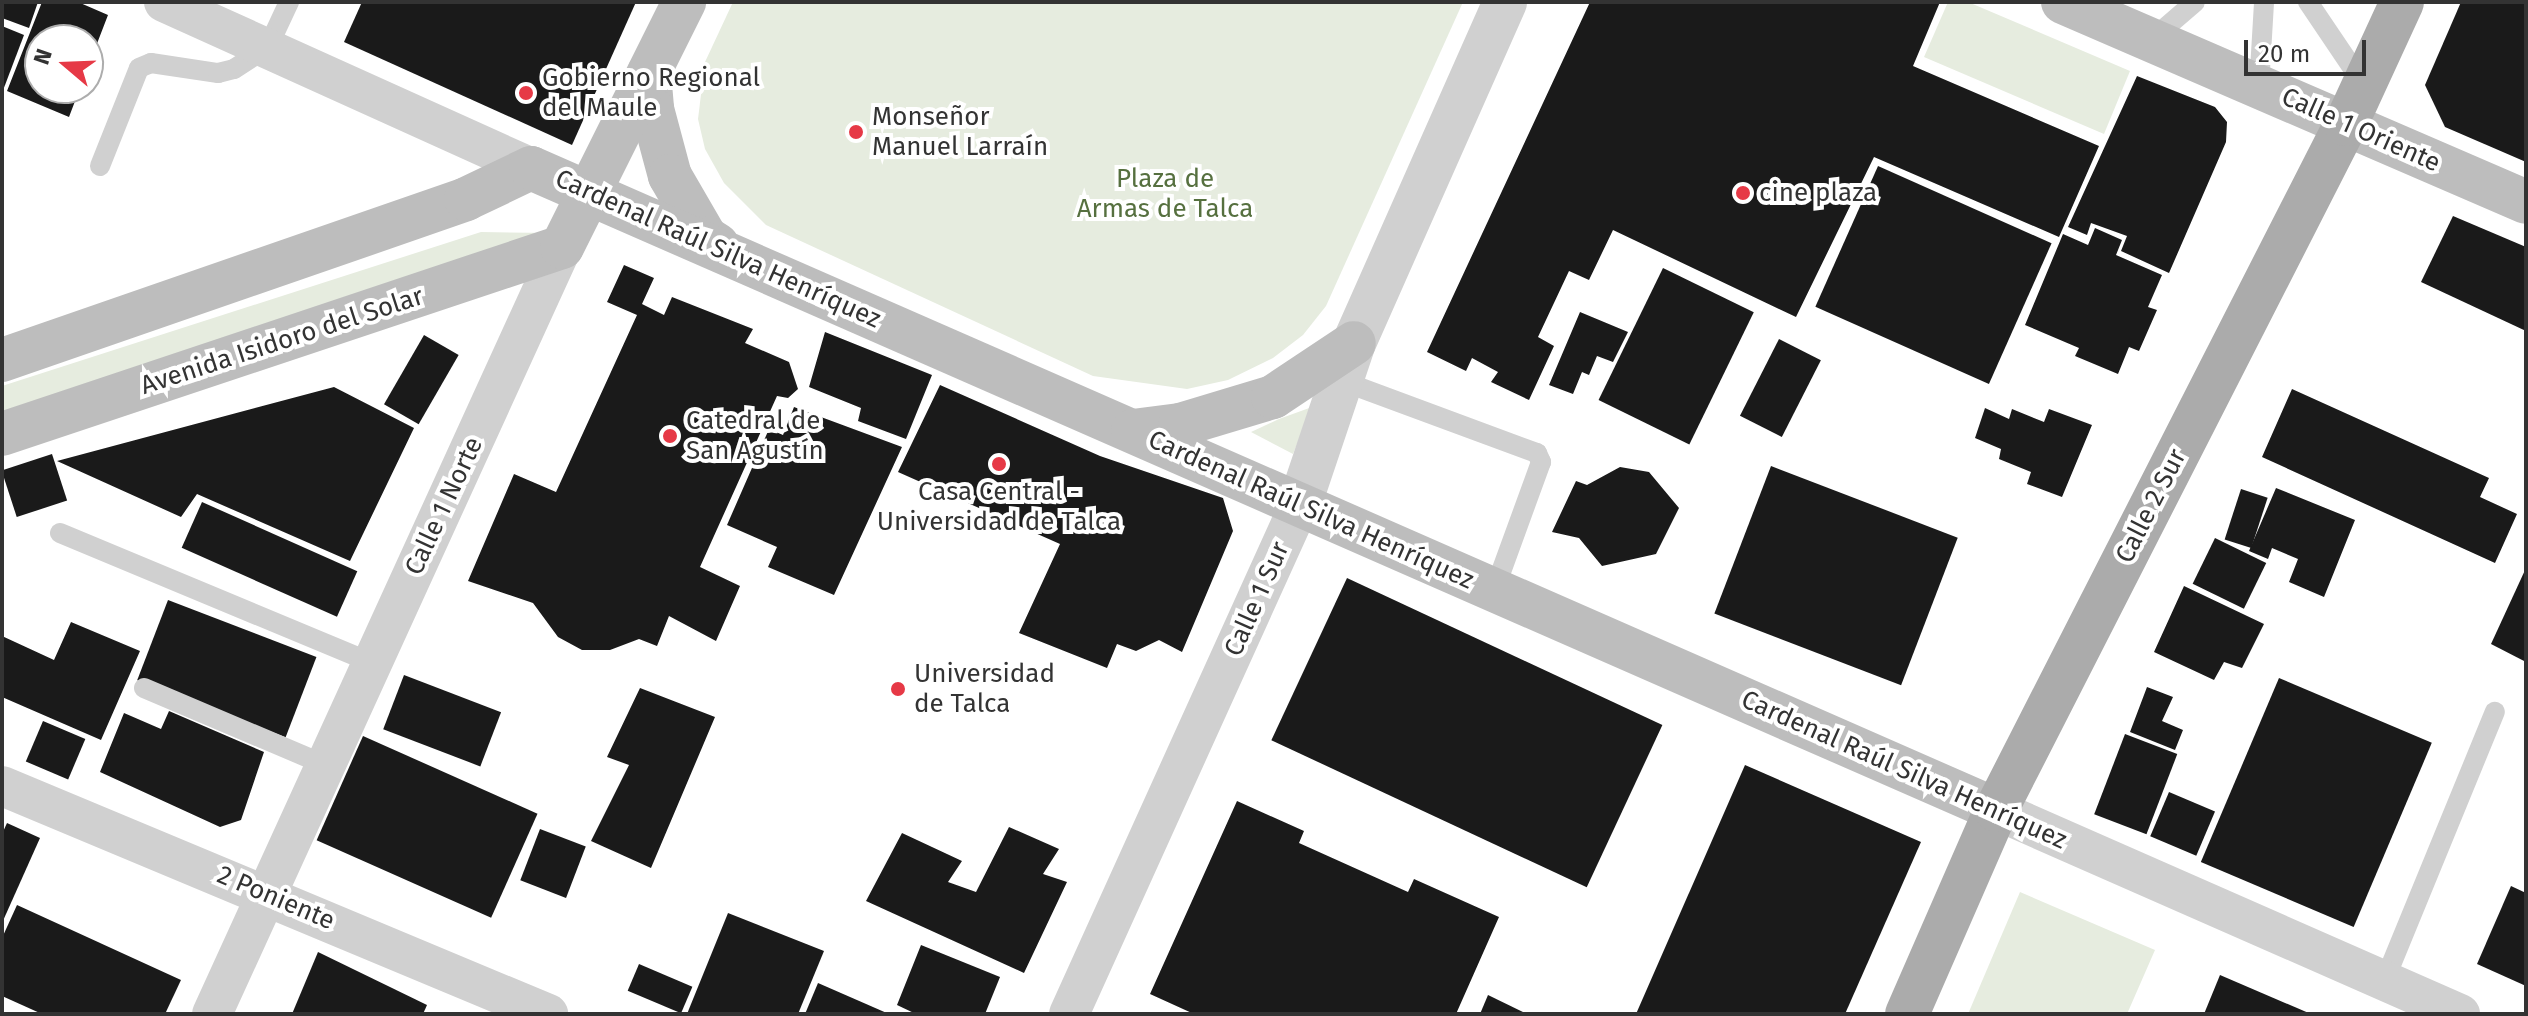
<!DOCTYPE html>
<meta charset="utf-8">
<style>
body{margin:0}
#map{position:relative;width:2528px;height:1016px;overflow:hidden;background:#fff;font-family:"Fira Sans",sans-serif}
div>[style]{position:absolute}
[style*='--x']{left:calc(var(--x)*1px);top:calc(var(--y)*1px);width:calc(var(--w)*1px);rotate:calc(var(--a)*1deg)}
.green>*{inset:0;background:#e6ecdf}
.building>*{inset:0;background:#1a1a1a;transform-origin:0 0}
.service>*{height:20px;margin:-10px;padding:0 10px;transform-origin:10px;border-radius:10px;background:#d0d0d0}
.minor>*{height:40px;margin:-20px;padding:0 20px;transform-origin:20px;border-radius:20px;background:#d0d0d0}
.tertiary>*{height:44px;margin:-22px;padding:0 22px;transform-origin:22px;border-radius:22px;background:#d0d0d0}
.secondary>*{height:44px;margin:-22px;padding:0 22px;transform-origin:22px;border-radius:22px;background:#bdbdbd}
.primary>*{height:44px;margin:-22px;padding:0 22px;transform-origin:22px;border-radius:22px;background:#ababab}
.dots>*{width:22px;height:22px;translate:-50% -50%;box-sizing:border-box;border:4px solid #fff;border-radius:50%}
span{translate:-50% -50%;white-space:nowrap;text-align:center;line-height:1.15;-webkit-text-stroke:8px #fff;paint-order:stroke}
.poi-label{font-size:26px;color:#333}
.left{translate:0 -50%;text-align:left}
.street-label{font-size:26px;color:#333}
.park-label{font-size:26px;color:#56703f}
.frame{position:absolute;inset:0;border:4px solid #333;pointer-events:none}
.north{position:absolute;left:24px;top:24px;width:80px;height:80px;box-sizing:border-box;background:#fff;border:2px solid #adadad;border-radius:50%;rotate:289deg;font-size:22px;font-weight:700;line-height:32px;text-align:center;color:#333}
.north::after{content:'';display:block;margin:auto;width:28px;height:36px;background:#e63946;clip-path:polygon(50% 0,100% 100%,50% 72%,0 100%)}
.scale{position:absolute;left:2244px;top:40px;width:122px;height:36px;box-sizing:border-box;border:4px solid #333;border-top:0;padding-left:10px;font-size:24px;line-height:28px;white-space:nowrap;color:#333;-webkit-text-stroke:6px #fff;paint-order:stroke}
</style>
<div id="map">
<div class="green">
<div style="clip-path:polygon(733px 2px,1463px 2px,1326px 306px,1303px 335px,1273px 358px,1228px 380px,1187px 389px,1093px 376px,766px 225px,724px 183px,705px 149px,698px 119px,705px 62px)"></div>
<div style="clip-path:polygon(1948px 2px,1968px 2px,2130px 71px,2104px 134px,1924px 57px)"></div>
<div style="clip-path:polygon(481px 232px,553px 233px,2px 418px,2px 386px)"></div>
<div style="clip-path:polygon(1312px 407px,1293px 454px,1251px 432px,1279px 419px)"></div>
<div style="clip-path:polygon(2020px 892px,2155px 950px,2127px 1014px,1968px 1014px)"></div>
</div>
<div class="building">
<div style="clip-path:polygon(2px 2px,38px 2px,29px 28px,2px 18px)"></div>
<div style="clip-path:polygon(42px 2px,78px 2px,108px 15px,88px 67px,88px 40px,40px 40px,40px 88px,80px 88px,69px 117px,7px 91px)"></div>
<div style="clip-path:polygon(362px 2px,636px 2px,572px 145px,344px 42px)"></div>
<div style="clip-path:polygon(1590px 2px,1940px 2px,1913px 66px,2099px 146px,2059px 237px,1874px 157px,1796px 317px,1613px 230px,1589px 280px,1569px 271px,1538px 337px,1554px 346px,1529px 400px,1491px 382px,1498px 372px,1472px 358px,1466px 371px,1427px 352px)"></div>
<div style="clip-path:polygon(2461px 2px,2526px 3px,2526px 162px,2445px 127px,2425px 85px)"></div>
<div style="clip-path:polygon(2px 26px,24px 35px,2px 93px)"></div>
<div style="clip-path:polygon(2137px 76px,2215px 107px,2227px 122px,2226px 142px,2169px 273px,2121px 251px,2127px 236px,2091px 223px,2087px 235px,2068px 227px)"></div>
<div style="left:1878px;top:166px;width:190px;height:154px;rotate:24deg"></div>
<div style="clip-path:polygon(2453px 216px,2526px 247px,2526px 331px,2421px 282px)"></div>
<div style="clip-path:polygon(2095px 228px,2122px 240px,2116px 255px,2162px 275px,2148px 307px,2157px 310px,2139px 351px,2129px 347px,2118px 374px,2075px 356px,2079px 348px,2025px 325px,2063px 234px,2088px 245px)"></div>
<div style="clip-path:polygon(624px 265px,654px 278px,642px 304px,664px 315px,672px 297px,753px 329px,745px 343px,789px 362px,798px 389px,788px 398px,777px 396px,700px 567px,740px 586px,716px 641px,669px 616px,657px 646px,639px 639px,610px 650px,582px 650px,558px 637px,533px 603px,468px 581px,514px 474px,556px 492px,637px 315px,607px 302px)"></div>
<div style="left:1663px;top:268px;width:101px;height:147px;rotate:26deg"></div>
<div style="clip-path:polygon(1580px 312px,1628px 332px,1613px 362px,1597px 356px,1589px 375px,1582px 372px,1573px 394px,1549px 385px)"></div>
<div style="clip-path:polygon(825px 332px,932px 375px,906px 439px,858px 421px,861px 408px,809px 387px)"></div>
<div style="left:424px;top:335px;width:40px;height:80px;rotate:30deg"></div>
<div style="left:1779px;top:339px;width:47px;height:86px;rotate:27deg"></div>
<div style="clip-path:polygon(940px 385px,1100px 456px,1223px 498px,1233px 531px,1182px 652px,1159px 640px,1136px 651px,1117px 644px,1107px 668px,1019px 633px,1060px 544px,898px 472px)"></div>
<div style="clip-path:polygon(334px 387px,414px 428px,350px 561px,197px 494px,181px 517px,57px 461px)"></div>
<div style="clip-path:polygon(2292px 389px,2489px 478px,2480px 497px,2517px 514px,2495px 563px,2262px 457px)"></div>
<div style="clip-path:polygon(794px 407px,902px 447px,834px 595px,768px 567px,777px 547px,727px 525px,769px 429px,783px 435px)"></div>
<div style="clip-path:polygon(1985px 408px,2009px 419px,2012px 409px,2044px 422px,2049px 409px,2092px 425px,2062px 497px,2027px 484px,2031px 472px,1999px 459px,2001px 449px,1975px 438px)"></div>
<div style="left:52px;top:454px;width:49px;height:53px;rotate:72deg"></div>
<div style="left:1771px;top:466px;width:200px;height:158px;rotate:21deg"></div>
<div style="clip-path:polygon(1620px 467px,1649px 472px,1679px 508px,1656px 554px,1602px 566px,1579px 538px,1552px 532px,1576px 481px,1587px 485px)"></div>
<div style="clip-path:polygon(2276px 488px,2355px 520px,2324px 597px,2289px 582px,2298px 559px,2272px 548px,2268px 559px,2249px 551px)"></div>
<div style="left:2241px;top:489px;width:28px;height:53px;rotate:18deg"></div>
<div style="left:202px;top:502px;width:170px;height:50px;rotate:24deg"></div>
<div style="left:2215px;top:538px;width:57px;height:51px;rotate:26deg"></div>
<div style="clip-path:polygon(2526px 568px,2526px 662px,2491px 644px)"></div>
<div style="left:1347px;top:578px;width:348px;height:179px;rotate:25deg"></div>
<div style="clip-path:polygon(2184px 586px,2264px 624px,2242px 668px,2224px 662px,2214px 680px,2154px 652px)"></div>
<div style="left:168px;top:600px;width:159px;height:86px;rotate:21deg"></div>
<div style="clip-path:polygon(71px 622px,140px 651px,101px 740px,2px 697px,2px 636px,54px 660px)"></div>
<div style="left:404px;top:675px;width:104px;height:58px;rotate:21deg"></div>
<div style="left:2279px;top:678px;width:166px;height:200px;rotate:23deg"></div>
<div style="clip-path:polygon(2147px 687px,2173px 697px,2162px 721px,2183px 730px,2175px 750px,2130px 732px)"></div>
<div style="clip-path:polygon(640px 688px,715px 717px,651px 868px,591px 841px,629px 765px,607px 757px)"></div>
<div style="clip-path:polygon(169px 711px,264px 752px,241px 820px,220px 827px,100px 772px,124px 713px,161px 729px)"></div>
<div style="left:43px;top:721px;width:46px;height:44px;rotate:23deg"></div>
<div style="left:2125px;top:734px;width:56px;height:86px;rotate:21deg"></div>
<div style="left:363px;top:736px;width:191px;height:114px;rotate:24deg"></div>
<div style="clip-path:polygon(1745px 765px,1921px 842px,1845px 1014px,1636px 1014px)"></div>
<div style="left:2169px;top:792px;width:50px;height:48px;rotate:23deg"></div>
<div style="clip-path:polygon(1237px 801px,1304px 831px,1299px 843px,1408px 892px,1414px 879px,1499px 917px,1456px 1014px,1194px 1014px,1150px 994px)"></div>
<div style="clip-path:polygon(7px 823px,40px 838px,2px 923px,2px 834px)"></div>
<div style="clip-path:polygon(1009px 827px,1059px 849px,1043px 874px,1067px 882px,1024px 973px,866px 901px,902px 833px,962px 861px,948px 882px,976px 892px)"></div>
<div style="left:540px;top:829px;width:49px;height:55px;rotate:21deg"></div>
<div style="clip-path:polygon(2511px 886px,2526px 893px,2526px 986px,2477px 964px)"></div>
<div style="clip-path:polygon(17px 905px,181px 980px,165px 1014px,42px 1014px,2px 996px,2px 938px)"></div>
<div style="clip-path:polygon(728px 913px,824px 951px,798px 1014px,687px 1014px)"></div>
<div style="clip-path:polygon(921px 945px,1000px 977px,985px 1014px,916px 1014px,897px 1005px)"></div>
<div style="clip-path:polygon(318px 952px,427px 1005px,423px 1014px,292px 1014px)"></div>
<div style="left:639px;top:964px;width:58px;height:29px;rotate:23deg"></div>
<div style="clip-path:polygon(2220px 975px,2311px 1014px,2204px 1014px)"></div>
<div style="clip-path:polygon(818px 983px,889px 1014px,805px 1014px)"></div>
<div style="clip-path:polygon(1488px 995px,1527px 1014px,1480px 1014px)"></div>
</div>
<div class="service">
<div style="--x:2308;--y:2;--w:100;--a:56"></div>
<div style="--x:2151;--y:40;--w:58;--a:-40.8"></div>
<div style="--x:2259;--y:87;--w:85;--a:-86.6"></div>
<div style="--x:100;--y:166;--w:105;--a:-68.3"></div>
<div style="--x:139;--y:68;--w:13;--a:-23"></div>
<div style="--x:151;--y:63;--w:68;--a:8.5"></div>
<div style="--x:218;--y:73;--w:16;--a:-14"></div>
<div style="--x:234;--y:69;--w:40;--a:-32.9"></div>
<div style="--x:268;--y:47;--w:50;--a:-65"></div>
<div style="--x:1342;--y:381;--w:208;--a:20.3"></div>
<div style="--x:1537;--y:453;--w:10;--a:66"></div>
<div style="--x:1541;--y:462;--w:137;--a:110"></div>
<div style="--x:60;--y:533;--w:338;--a:22.6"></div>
<div style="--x:144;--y:688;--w:197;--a:23"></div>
<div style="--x:2384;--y:982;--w:292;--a:-67.7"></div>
</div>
<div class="minor">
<div style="--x:164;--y:2;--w:403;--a:24.3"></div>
<div style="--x:2;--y:786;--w:592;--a:22.66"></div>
<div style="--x:1996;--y:810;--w:507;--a:23.73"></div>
<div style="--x:212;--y:1014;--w:843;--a:-65.47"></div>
<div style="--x:1069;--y:1014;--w:558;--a:-65.64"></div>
</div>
<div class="tertiary">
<div style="--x:1299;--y:506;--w:172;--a:-71.4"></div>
<div style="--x:1354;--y:343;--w:373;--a:-66.1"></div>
</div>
<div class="secondary">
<div style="--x:2063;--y:2;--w:504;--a:23.36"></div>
<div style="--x:649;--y:73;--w:36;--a:85"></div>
<div style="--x:652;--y:109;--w:69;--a:75"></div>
<div style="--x:670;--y:176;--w:72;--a:59.9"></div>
<div style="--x:706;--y:238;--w:13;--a:32"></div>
<div style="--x:2;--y:360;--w:491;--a:-19.1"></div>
<div style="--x:466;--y:199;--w:72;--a:-25.5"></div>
<div style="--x:531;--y:168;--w:1599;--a:23.66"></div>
<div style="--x:1133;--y:431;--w:47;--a:-7.3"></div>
<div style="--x:1180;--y:425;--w:97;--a:-16.8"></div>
<div style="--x:1273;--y:397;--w:97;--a:-33.7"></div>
<div style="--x:2;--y:434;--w:590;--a:-18.47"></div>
<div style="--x:562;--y:247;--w:274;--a:-63.5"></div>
</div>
<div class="primary">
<div style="--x:1907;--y:1014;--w:223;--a:-66.4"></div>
<div style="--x:1996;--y:810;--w:770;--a:-62.97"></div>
<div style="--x:2346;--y:124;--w:134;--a:-65.3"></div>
</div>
<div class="dots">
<div style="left:526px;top:93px;background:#e63946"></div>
<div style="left:856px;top:132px;background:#e63946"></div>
<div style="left:1743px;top:193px;background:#e63946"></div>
<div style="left:670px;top:436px;background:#e63946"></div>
<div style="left:999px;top:464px;background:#e63946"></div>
<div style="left:898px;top:689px;background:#e63946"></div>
</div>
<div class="poi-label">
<span class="left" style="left:542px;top:93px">Gobierno Regional<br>del Maule</span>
<span class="left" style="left:872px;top:132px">Monseñor<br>Manuel Larraín</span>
<span class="left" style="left:1759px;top:193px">cine plaza</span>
<span class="left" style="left:686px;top:436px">Catedral de<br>San Agustín</span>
<span style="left:999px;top:507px">Casa Central -<br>Universidad de Talca</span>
<span class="left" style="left:914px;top:689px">Universidad<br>de Talca</span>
</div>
<div class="street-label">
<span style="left:2361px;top:130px;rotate:24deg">Calle 1 Oriente</span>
<span style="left:718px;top:249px;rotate:24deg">Cardenal Raúl Silva Henríquez</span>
<span style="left:282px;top:341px;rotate:-18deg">Avenida Isidoro del Solar</span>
<span style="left:444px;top:506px;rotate:-65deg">Calle 1 Norte</span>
<span style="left:2151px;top:506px;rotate:-63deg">Calle 2 Sur</span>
<span style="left:1311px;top:510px;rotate:24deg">Cardenal Raúl Silva Henríquez</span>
<span style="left:1257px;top:599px;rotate:-66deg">Calle 1 Sur</span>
<span style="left:1904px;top:770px;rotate:24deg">Cardenal Raúl Silva Henríquez</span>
<span style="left:276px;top:898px;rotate:23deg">2 Poniente</span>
</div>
<div class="park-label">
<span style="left:1165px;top:194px">Plaza de<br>Armas de Talca</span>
</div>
<div class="frame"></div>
<div class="north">N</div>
<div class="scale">20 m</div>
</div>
